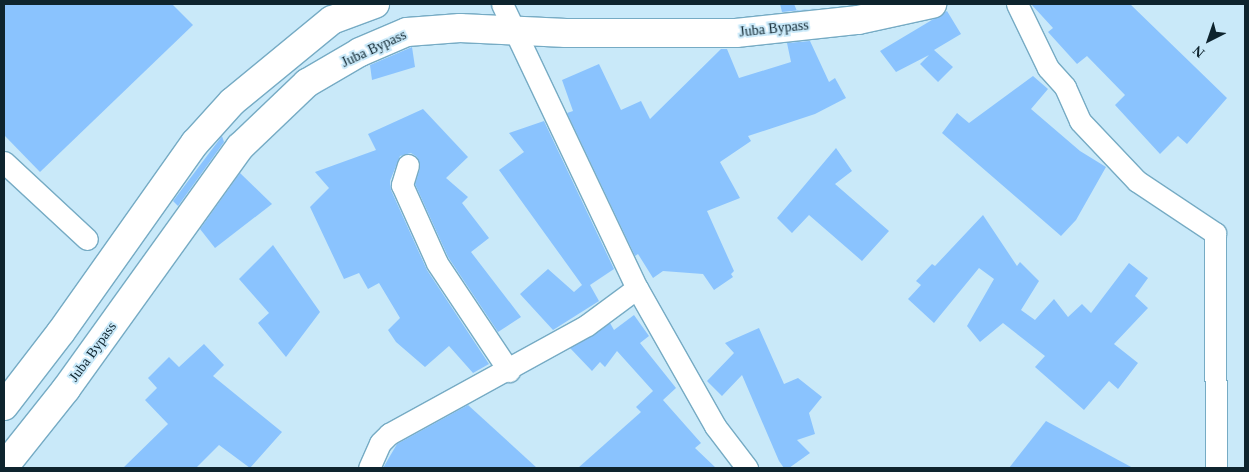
<!DOCTYPE html>
<style>
body{margin:0}
#map{position:relative;width:1249px;height:472px;overflow:hidden;background:#c9e9f9;font-family:"Times New Roman",serif}
div>[style]{position:absolute}
[style*='--x']{left:calc(var(--x)*1px);top:calc(var(--y)*1px);width:calc(var(--w)*1px);rotate:calc(var(--a)*1deg)}
.building>*{inset:0;background:#8ac3fe}
.roads{filter:drop-shadow(1px 0 #76abc4) drop-shadow(-1px 0 #76abc4) drop-shadow(0 1px #76abc4) drop-shadow(0 -1px #76abc4)}
.minor>*{height:21px;margin:-10.5px;padding:0 10.5px;transform-origin:10.5px;border-radius:10.5px;background:#fff}
.primary>*{height:28px;margin:-14px;padding:0 14px;transform-origin:14px;border-radius:14px;background:#fff}
span{translate:-50% -50%;white-space:nowrap;text-align:center;line-height:1.15;-webkit-text-stroke:4px #c9e9f9;paint-order:stroke}
.street-label{font-size:14px;color:#0e242e}
.frame{position:absolute;inset:0;border:5px solid #0e242e;pointer-events:none}
.north{position:absolute;left:1184px;top:15px;width:50px;height:50px;-webkit-text-stroke:4px #c9e9f9;paint-order:stroke;rotate:221deg;font-size:14px;font-weight:700;line-height:20px;text-align:center;color:#0e242e}
.north::after{content:'';display:block;margin:auto;width:18px;height:22px;background:#0e242e;clip-path:polygon(50% 0,100% 100%,50% 72%,0 100%)}
</style>
<div id="map">
<div class="building">
<div style="clip-path:polygon(4px 4px,172px 4px,193px 25px,40px 172px,4px 135px)"></div>
<div style="clip-path:polygon(780px 4px,794px 4px,797px 11px,820px 8px,782px 12px)"></div>
<div style="clip-path:polygon(1031px 4px,1130px 4px,1227px 98px,1187px 144px,1178px 136px,1160px 154px,1115px 105px,1125px 95px,1087px 56px,1077px 64px,1048px 32px,1053px 28px)"></div>
<div style="clip-path:polygon(947px 11px,961px 34px,934px 50px,953px 67px,938px 82px,920px 64px,929px 55px,896px 72px,880px 51px)"></div>
<div style="clip-path:polygon(810px 41px,829px 82px,835px 78px,846px 98px,815px 114px,748px 136px,751px 141px,720px 162px,740px 198px,707px 211px,734px 271px,731px 274px,733px 277px,714px 290px,703px 274px,663px 271px,653px 278px,638px 254px,635px 256px,567px 113px,573px 111px,562px 80px,599px 64px,621px 110px,641px 101px,650px 119px,721px 49px,727px 49px,739px 78px,791px 62px,787px 43px)"></div>
<div style="clip-path:polygon(412px 47px,415px 67px,372px 80px,370px 65px)"></div>
<div style="clip-path:polygon(1033px 76px,1048px 89px,1031px 109px,1080px 151px,1106px 167px,1076px 220px,1061px 236px,942px 133px,957px 113px,969px 123px)"></div>
<div style="clip-path:polygon(423px 109px,468px 157px,446px 178px,468px 197px,462px 203px,489px 238px,471px 252px,521px 317px,498px 332px,448px 257px,415px 184px,420px 168px,417px 157px,411px 153px,400px 156px,390px 181px,391px 190px,427px 270px,489px 364px,473px 373px,449px 346px,425px 367px,396px 342px,388px 330px,400px 318px,379px 283px,368px 289px,359px 273px,344px 279px,310px 207px,329px 188px,315px 172px,376px 150px,368px 134px)"></div>
<div style="clip-path:polygon(544px 121px,614px 269px,590px 285px,599px 301px,553px 330px,520px 294px,548px 269px,574px 292px,582px 285px,499px 170px,524px 152px,509px 133px)"></div>
<div style="clip-path:polygon(222px 136px,224px 142px,178px 206px,173px 201px)"></div>
<div style="clip-path:polygon(836px 148px,852px 171px,835px 184px,889px 231px,862px 261px,809px 215px,792px 233px,777px 218px)"></div>
<div style="clip-path:polygon(240px 173px,272px 204px,215px 248px,200px 229px)"></div>
<div style="clip-path:polygon(983px 215px,1017px 266px,1020px 262px,1039px 281px,1021px 310px,1035px 320px,1054px 299px,1068px 317px,1082px 304px,1091px 313px,1129px 263px,1148px 278px,1135px 296px,1148px 308px,1114px 344px,1138px 363px,1118px 389px,1109px 381px,1084px 410px,1035px 367px,1045px 356px,1003px 323px,980px 342px,967px 326px,994px 279px,979px 268px,934px 323px,908px 299px,921px 285px,916px 281px,932px 264px,935px 266px)"></div>
<div style="clip-path:polygon(273px 245px,320px 312px,286px 357px,258px 323px,269px 313px,239px 279px)"></div>
<div style="clip-path:polygon(634px 315px,649px 336px,640px 343px,676px 388px,663px 400px,701px 443px,695px 448px,716px 468px,578px 468px,641px 412px,636px 407px,653px 391px,617px 351px,605px 367px,600px 362px,592px 371px,570px 348px,610px 323px,614px 330px)"></div>
<div style="clip-path:polygon(759px 328px,784px 384px,798px 378px,822px 397px,809px 413px,815px 434px,797px 440px,810px 453px,789px 468px,784px 468px,779px 461px,742px 375px,722px 396px,707px 381px,734px 353px,725px 343px)"></div>
<div style="clip-path:polygon(204px 344px,224px 365px,213px 376px,282px 432px,250px 468px,219px 445px,196px 468px,123px 468px,168px 424px,145px 400px,157px 388px,148px 378px,169px 357px,179px 367px)"></div>
<div style="clip-path:polygon(468px 405px,537px 468px,383px 468px,397px 444px)"></div>
<div style="clip-path:polygon(1046px 421px,1133px 468px,1009px 468px)"></div>
</div>
<div class="roads">
<div class="minor">
<div style="--x:502;--y:4;--w:314;--a:64.6"></div>
<div style="--x:637;--y:288;--w:159;--a:60.5"></div>
<div style="--x:715;--y:426;--w:53;--a:52.7"></div>
<div style="--x:1017;--y:4;--w:71;--a:64.2"></div>
<div style="--x:1048;--y:68;--w:25;--a:48"></div>
<div style="--x:1065;--y:87;--w:37;--a:66"></div>
<div style="--x:1080;--y:121;--w:83;--a:46.5"></div>
<div style="--x:1137;--y:181;--w:94;--a:33.7"></div>
<div style="--x:1215;--y:233;--w:235;--a:89.8"></div>
<div style="--x:4;--y:162;--w:113;--a:42.9"></div>
<div style="--x:408;--y:165;--w:21;--a:107"></div>
<div style="--x:402;--y:185;--w:85;--a:65.8"></div>
<div style="--x:437;--y:263;--w:130;--a:56.3"></div>
<div style="--x:369;--y:468;--w:27;--a:-66"></div>
<div style="--x:380;--y:443;--w:13;--a:-45"></div>
<div style="--x:389;--y:434;--w:226;--a:-28.8"></div>
<div style="--x:587;--y:325;--w:62;--a:-36.5"></div>
</div>
<div class="primary">
<div style="--x:4;--y:406;--w:93;--a:-52.4"></div>
<div style="--x:61;--y:332;--w:232;--a:-54.7"></div>
<div style="--x:195;--y:143;--w:55;--a:-47.9"></div>
<div style="--x:232;--y:102;--w:129;--a:-39.4"></div>
<div style="--x:332;--y:20;--w:46;--a:-20.4"></div>
<div style="--x:4;--y:467;--w:100;--a:-51.5"></div>
<div style="--x:66;--y:389;--w:298;--a:-54.3"></div>
<div style="--x:240;--y:147;--w:93;--a:-43.7"></div>
<div style="--x:307;--y:83;--w:61;--a:-30.3"></div>
<div style="--x:360;--y:52;--w:51;--a:-23.1"></div>
<div style="--x:407;--y:32;--w:53;--a:-4.3"></div>
<div style="--x:460;--y:28;--w:106;--a:2.7"></div>
<div style="--x:566;--y:33;--w:170;--a:0"></div>
<div style="--x:736;--y:33;--w:123;--a:-6.1"></div>
<div style="--x:858;--y:20;--w:76;--a:-12.2"></div>
</div>
</div>
<div class="street-label">
<span style="left:774px;top:29px;rotate:-6deg">Juba Bypass</span>
<span style="left:374px;top:49px;rotate:-25deg">Juba Bypass</span>
<span style="left:93px;top:352px;rotate:-54deg">Juba Bypass</span>
</div>
<div class="frame"></div>
<div class="north">N</div>
</div>
